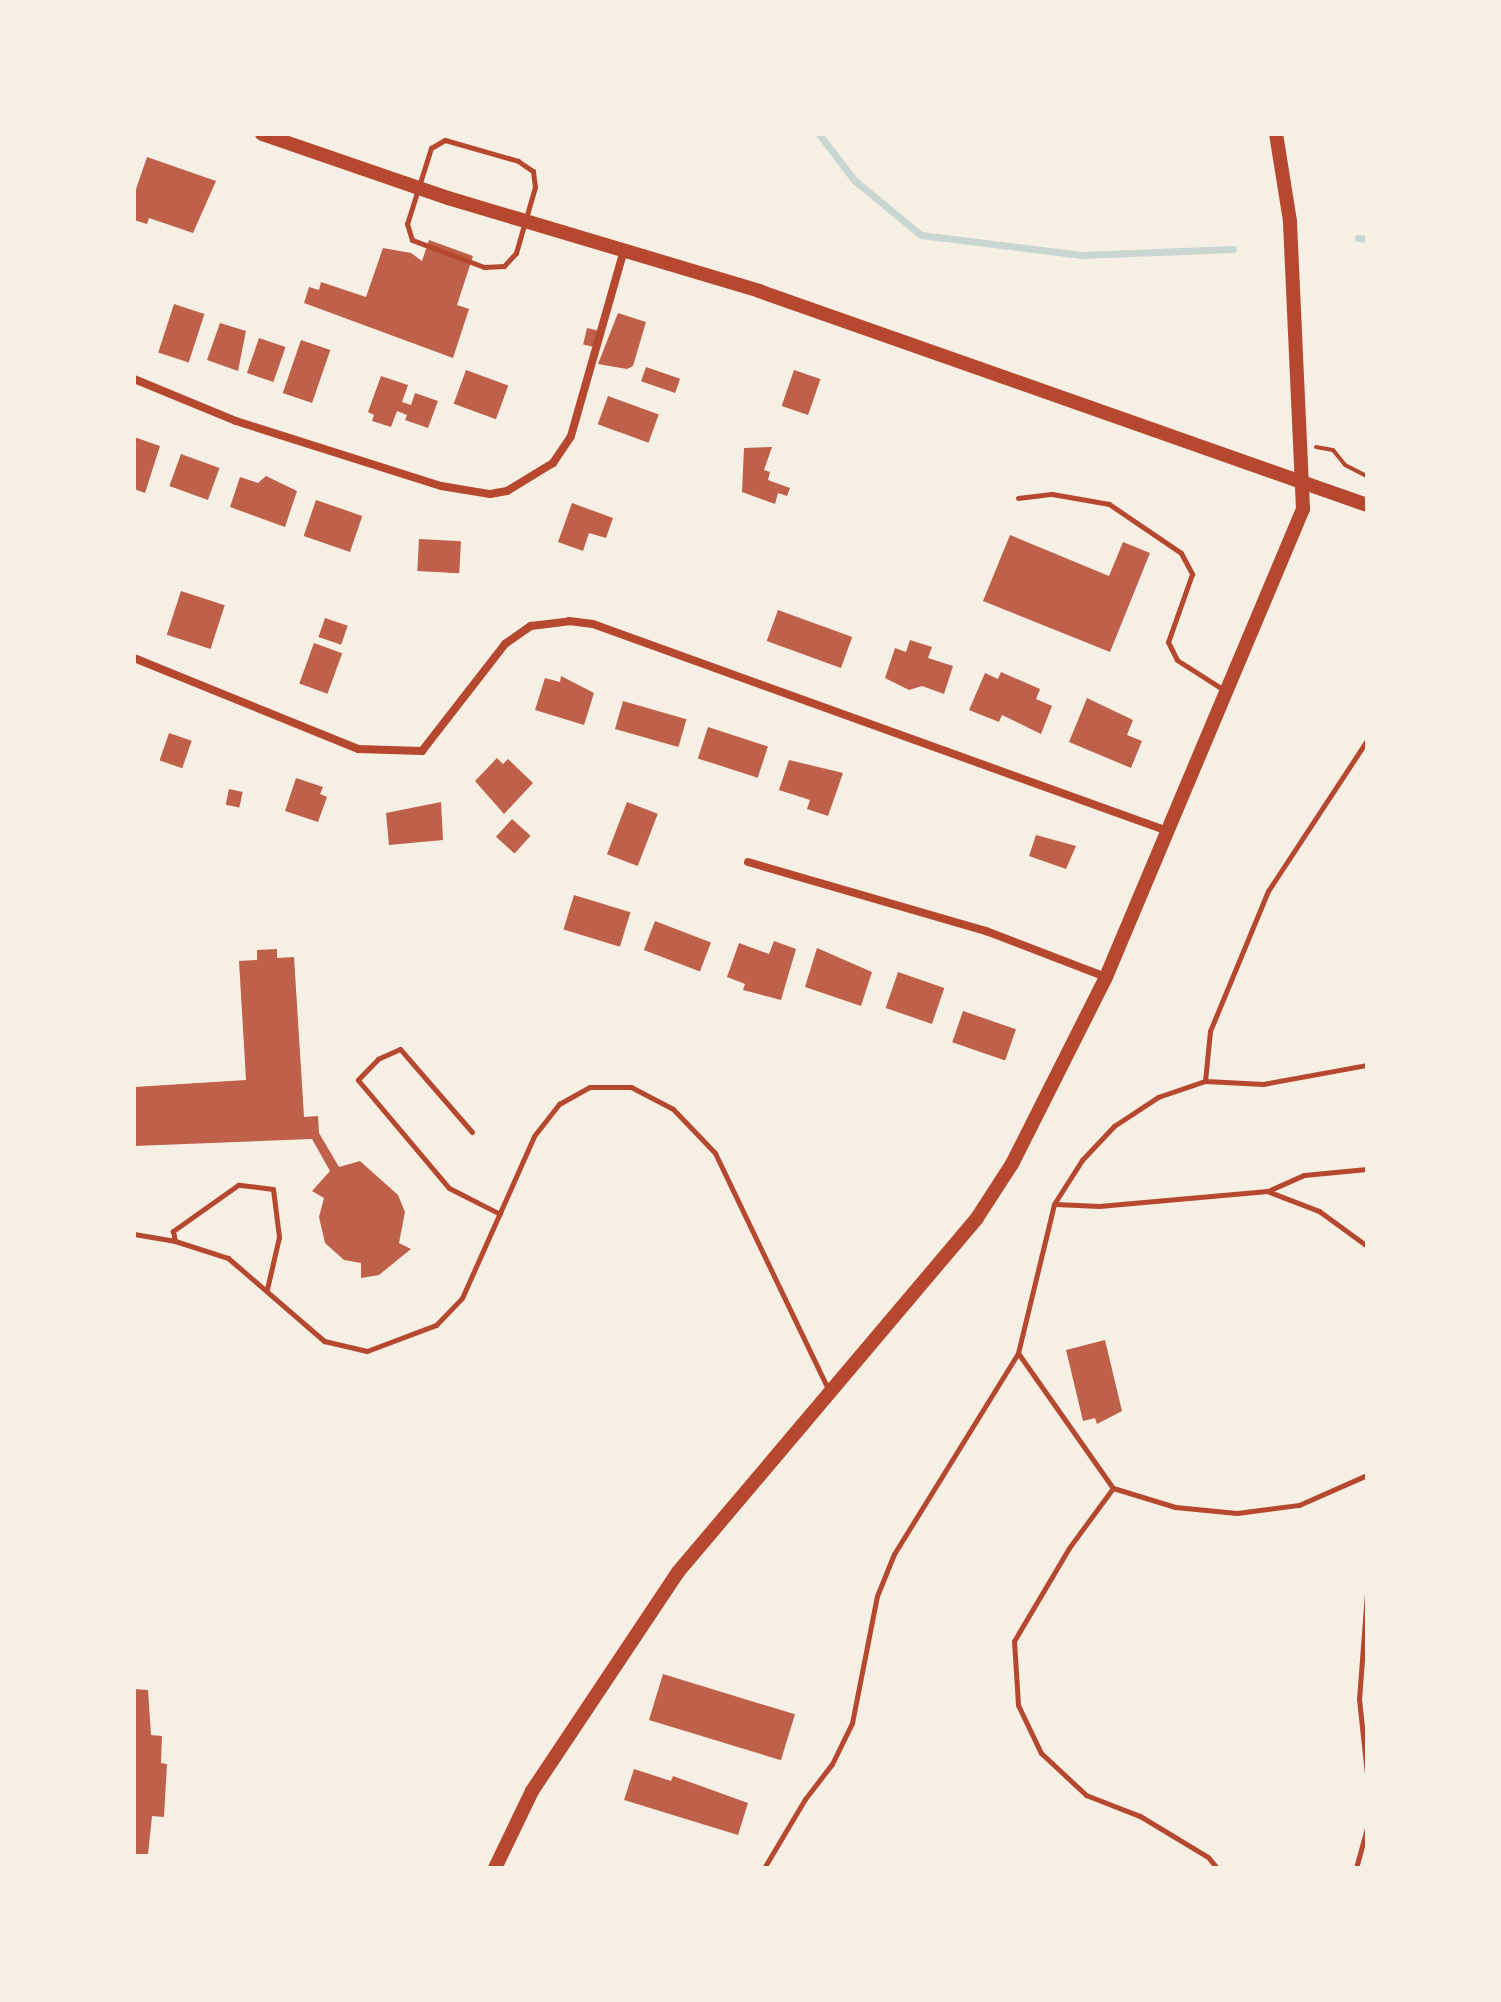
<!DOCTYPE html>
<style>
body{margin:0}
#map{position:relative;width:1501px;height:2002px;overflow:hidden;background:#f6efe4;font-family:"PT Sans Narrow",sans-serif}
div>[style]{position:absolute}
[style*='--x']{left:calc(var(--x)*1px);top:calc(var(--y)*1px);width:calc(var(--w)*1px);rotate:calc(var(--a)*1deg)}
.stream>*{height:7px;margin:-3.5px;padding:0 3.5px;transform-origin:3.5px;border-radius:3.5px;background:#c9d6d2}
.building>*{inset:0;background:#bf614a;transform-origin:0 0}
.path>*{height:4px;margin:-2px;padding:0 2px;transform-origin:2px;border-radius:2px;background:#b5482f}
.service>*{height:5px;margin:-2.5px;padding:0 2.5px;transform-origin:2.5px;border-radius:2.5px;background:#b5482f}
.minor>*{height:8px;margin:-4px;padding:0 4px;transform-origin:4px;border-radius:4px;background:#b5482f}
.secondary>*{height:14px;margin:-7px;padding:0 7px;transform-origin:7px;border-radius:7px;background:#b5482f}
span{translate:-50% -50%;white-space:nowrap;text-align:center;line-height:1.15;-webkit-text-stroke:7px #f6efe4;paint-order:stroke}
.frame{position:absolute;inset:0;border:136px solid #f6efe4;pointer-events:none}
</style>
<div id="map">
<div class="stream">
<div style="--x:819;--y:134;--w:58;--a:52.7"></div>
<div style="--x:854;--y:180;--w:87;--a:39.4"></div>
<div style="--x:921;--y:235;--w:162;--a:7.1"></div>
<div style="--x:1082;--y:255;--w:151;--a:-2.3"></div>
<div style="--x:1358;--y:238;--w:9;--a:6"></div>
</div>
<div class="building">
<div style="clip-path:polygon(147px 157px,216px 181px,193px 233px,149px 218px,147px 224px,134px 220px,134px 195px)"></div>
<div style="clip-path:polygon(429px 240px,473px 256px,457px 305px,469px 309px,453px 358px,304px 303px,309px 287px,319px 290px,321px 282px,366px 297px,383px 248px,411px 253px,422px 261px)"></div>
<div style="left:174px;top:304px;width:32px;height:51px;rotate:18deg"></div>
<div style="clip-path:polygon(618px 313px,646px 322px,633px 366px,627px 369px,598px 364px)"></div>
<div style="clip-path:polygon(220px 323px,246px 331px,238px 371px,207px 360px)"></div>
<div style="left:587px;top:328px;width:13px;height:17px;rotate:13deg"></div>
<div style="left:259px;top:338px;width:28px;height:37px;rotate:19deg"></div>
<div style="left:301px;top:340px;width:31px;height:56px;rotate:19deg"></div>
<div style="left:646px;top:367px;width:36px;height:15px;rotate:19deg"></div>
<div style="left:466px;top:370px;width:45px;height:36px;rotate:20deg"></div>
<div style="left:794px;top:370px;width:28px;height:38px;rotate:19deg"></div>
<div style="clip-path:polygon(381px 376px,408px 385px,402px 402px,411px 405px,415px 393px,438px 401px,428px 428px,405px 420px,407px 415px,397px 411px,391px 427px,372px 421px,374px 415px,368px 412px)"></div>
<div style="left:608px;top:396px;width:54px;height:30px;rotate:20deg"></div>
<div style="clip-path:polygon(134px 437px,160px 446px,145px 493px,134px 489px)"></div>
<div style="clip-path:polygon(772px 447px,764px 470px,770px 472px,768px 480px,790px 488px,787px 496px,778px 493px,775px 504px,742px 492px,744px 448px)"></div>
<div style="left:181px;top:454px;width:41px;height:34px;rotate:20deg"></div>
<div style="clip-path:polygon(266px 476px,297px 491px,285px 527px,230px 507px,240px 477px,258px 483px)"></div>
<div style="left:316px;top:500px;width:49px;height:38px;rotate:19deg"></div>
<div style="clip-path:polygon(572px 503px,613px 518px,606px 538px,589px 533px,583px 551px,558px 542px)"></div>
<div style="clip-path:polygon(1010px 535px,1109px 576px,1123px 542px,1150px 553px,1110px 652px,983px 601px)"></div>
<div style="left:419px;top:539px;width:42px;height:32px;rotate:3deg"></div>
<div style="left:181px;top:591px;width:46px;height:46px;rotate:18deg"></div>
<div style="left:778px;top:610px;width:79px;height:33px;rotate:20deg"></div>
<div style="left:325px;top:618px;width:24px;height:20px;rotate:19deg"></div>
<div style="clip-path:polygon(910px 640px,932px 647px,928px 658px,953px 666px,944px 694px,922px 686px,909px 690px,885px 678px,895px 648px,906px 652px)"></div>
<div style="left:314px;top:643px;width:30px;height:43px;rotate:20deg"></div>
<div style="clip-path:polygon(1001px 672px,1040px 689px,1036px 699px,1052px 706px,1041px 734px,1002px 715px,999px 722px,969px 710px,985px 673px,998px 679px)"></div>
<div style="clip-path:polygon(561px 676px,594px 693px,584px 725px,535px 710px,545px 678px,560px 682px)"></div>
<div style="clip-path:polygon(1087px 698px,1133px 720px,1127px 735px,1142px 741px,1131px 768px,1069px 742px)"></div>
<div style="left:623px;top:701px;width:66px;height:29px;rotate:16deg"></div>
<div style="left:708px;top:727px;width:63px;height:33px;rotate:18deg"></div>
<div style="left:169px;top:733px;width:24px;height:29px;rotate:19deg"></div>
<div style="clip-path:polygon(497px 758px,503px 764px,508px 759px,533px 783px,504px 814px,475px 781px)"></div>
<div style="clip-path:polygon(789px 760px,843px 773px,828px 816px,807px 809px,810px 800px,779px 790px)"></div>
<div style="clip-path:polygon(296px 778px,323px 787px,320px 794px,327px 797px,318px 822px,285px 811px)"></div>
<div style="left:229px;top:789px;width:14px;height:16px;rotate:12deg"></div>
<div style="clip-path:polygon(441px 802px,443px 840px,389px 845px,386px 813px)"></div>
<div style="left:627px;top:802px;width:33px;height:56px;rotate:21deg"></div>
<div style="left:512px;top:819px;width:25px;height:24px;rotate:42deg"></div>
<div style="clip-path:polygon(1036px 835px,1076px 846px,1066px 869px,1029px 856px)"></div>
<div style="left:574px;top:895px;width:59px;height:36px;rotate:17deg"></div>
<div style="left:655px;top:921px;width:60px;height:31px;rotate:21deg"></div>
<div style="clip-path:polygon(774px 941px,796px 949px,781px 1000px,743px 990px,745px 984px,727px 977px,739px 943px,769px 954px)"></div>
<div style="clip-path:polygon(817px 948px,872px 972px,861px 1006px,805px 987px)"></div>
<div style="clip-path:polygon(277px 949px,277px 958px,294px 957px,304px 1117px,318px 1116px,319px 1133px,339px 1167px,360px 1161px,398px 1195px,405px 1212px,399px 1243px,411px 1249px,379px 1275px,361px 1278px,361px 1263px,344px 1260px,325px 1243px,319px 1217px,324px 1198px,312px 1191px,330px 1171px,312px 1139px,134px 1146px,134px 1087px,246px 1080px,239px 961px,257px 960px,257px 950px)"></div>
<div style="left:898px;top:972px;width:49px;height:38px;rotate:19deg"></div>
<div style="left:963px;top:1011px;width:56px;height:33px;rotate:19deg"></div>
<div style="clip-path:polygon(1105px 1340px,1122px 1411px,1097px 1424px,1095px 1418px,1083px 1421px,1066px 1350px)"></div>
<div style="left:663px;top:1674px;width:138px;height:48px;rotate:17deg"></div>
<div style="clip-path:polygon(134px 1689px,148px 1690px,151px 1735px,162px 1736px,161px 1763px,167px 1764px,164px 1817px,152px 1816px,148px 1854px,134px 1854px)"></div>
<div style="clip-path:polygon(634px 1769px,671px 1781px,673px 1776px,748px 1803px,738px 1835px,624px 1800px)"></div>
</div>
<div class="path">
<div style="--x:1316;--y:447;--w:17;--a:10"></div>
<div style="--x:1333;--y:450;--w:19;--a:51"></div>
<div style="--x:1345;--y:465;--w:25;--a:27"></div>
</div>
<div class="service">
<div style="--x:445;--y:140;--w:76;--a:16"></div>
<div style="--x:518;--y:161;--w:18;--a:34"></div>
<div style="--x:533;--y:171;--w:16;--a:83"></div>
<div style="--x:535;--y:187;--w:69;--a:106.1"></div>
<div style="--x:516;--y:253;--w:18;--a:133"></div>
<div style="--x:504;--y:266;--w:20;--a:177"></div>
<div style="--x:484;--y:267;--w:77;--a:-159.4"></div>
<div style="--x:412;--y:240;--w:17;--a:-107"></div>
<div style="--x:407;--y:224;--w:80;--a:-72.5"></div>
<div style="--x:431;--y:148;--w:16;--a:-30"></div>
<div style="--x:1018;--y:498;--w:34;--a:-7"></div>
<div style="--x:1052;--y:494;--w:58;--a:10"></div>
<div style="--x:1109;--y:504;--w:87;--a:34.2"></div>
<div style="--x:1181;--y:553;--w:24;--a:62"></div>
<div style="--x:1192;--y:574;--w:72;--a:109.4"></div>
<div style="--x:1168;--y:642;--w:20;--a:63"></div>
<div style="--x:1177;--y:660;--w:56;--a:32.6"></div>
<div style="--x:1205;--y:1081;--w:50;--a:-84.3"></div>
<div style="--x:1210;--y:1031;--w:152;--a:-67.5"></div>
<div style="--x:1268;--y:891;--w:181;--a:-56.7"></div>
<div style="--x:472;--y:1132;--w:110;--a:-130.9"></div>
<div style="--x:400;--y:1049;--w:24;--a:156"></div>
<div style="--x:378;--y:1059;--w:29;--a:134"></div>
<div style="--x:358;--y:1080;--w:141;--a:49.9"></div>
<div style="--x:449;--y:1188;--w:57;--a:27"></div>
<div style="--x:1268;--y:1191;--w:39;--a:-24"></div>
<div style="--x:1304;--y:1175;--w:63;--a:-5.4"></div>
<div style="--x:1055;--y:1204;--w:44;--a:2.6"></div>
<div style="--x:1099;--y:1206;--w:169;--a:-5.1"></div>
<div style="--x:1267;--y:1191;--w:56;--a:21"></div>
<div style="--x:1319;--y:1211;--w:59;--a:36.1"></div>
<div style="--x:134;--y:1234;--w:42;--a:9.7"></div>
<div style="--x:267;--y:1289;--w:53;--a:-77"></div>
<div style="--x:279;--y:1237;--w:48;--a:-97.1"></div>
<div style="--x:273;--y:1189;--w:35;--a:-173"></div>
<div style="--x:238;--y:1185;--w:80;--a:144.7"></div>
<div style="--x:173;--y:1231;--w:10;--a:79"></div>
<div style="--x:175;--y:1241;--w:56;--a:17.8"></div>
<div style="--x:228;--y:1258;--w:127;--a:40.8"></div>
<div style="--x:324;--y:1341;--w:44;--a:13.1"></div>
<div style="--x:367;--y:1351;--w:74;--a:-20.6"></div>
<div style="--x:436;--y:1325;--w:37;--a:-46"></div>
<div style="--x:462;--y:1298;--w:177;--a:-66"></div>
<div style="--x:534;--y:1136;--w:41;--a:-52"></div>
<div style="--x:559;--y:1104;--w:35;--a:-29"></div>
<div style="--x:590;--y:1087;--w:41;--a:0"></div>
<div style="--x:631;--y:1087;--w:47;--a:27.6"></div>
<div style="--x:673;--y:1109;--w:61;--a:46.3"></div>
<div style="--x:715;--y:1153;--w:264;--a:64.4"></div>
<div style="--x:1018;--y:1353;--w:165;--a:54.9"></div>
<div style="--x:1113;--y:1488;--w:65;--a:17"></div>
<div style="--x:1175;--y:1507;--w:62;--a:5.5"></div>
<div style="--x:1237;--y:1513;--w:63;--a:-7.4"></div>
<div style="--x:1299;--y:1505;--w:74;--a:-23.8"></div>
<div style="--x:1113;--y:1488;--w:74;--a:126.3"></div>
<div style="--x:1069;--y:1548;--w:108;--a:120.6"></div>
<div style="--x:1014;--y:1641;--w:64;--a:86.4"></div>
<div style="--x:1018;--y:1705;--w:53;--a:64.4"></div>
<div style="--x:1041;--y:1753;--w:62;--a:43"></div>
<div style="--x:1086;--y:1795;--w:58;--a:21.3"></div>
<div style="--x:1140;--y:1816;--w:79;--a:31.1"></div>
<div style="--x:1208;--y:1857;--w:14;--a:51"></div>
<div style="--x:1367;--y:1593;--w:106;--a:94.3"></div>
<div style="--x:1359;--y:1699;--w:75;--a:83.9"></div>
<div style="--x:764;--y:1868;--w:80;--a:-59.3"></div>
<div style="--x:805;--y:1799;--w:44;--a:-52.4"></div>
<div style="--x:832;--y:1764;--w:46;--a:-64"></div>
<div style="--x:852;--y:1723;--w:129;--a:-78.9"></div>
<div style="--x:877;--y:1596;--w:45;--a:-68"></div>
<div style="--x:894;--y:1554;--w:236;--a:-58.3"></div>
<div style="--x:1018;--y:1353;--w:153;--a:-76.4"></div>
<div style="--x:1054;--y:1204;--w:52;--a:-57.5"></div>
<div style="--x:1082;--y:1160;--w:47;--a:-46.7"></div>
<div style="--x:1114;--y:1126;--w:53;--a:-33.4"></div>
<div style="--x:1158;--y:1097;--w:50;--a:-18.8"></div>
<div style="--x:1205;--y:1081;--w:58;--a:3"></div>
<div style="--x:1263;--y:1084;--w:106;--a:-10.4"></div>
<div style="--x:1356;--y:1868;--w:41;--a:-74.6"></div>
</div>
<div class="minor">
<div style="--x:134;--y:379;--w:110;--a:22.4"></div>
<div style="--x:236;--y:421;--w:215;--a:17.6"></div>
<div style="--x:441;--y:486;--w:50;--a:9.3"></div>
<div style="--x:490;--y:494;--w:17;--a:-10"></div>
<div style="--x:507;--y:491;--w:54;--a:-31.3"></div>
<div style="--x:553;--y:463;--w:32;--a:-56"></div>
<div style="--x:571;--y:436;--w:193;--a:-74.1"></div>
<div style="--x:134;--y:658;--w:242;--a:22.1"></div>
<div style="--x:358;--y:749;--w:64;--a:1.8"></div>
<div style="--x:422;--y:751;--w:135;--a:-52.2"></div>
<div style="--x:505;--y:644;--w:32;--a:-35"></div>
<div style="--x:531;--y:626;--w:38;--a:-7"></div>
<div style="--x:569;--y:621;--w:24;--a:7"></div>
<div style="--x:593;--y:624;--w:613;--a:19.82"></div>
<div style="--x:748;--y:862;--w:248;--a:16.2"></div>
<div style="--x:986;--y:931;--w:129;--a:21"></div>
</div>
<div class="secondary">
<div style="--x:262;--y:134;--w:197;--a:19"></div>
<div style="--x:448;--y:198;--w:325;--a:16.6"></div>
<div style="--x:759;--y:291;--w:645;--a:19.39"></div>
<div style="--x:495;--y:1868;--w:85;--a:-64.3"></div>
<div style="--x:532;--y:1791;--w:263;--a:-56.3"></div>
<div style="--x:678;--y:1572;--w:463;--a:-49.8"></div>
<div style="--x:977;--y:1218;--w:64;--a:-57.1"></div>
<div style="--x:1012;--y:1164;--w:209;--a:-63.3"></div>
<div style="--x:1106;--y:977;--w:508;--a:-67.17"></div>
<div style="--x:1303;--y:509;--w:288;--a:-92.6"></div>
<div style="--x:1290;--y:221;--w:88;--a:-99.1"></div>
</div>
<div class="frame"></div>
</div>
